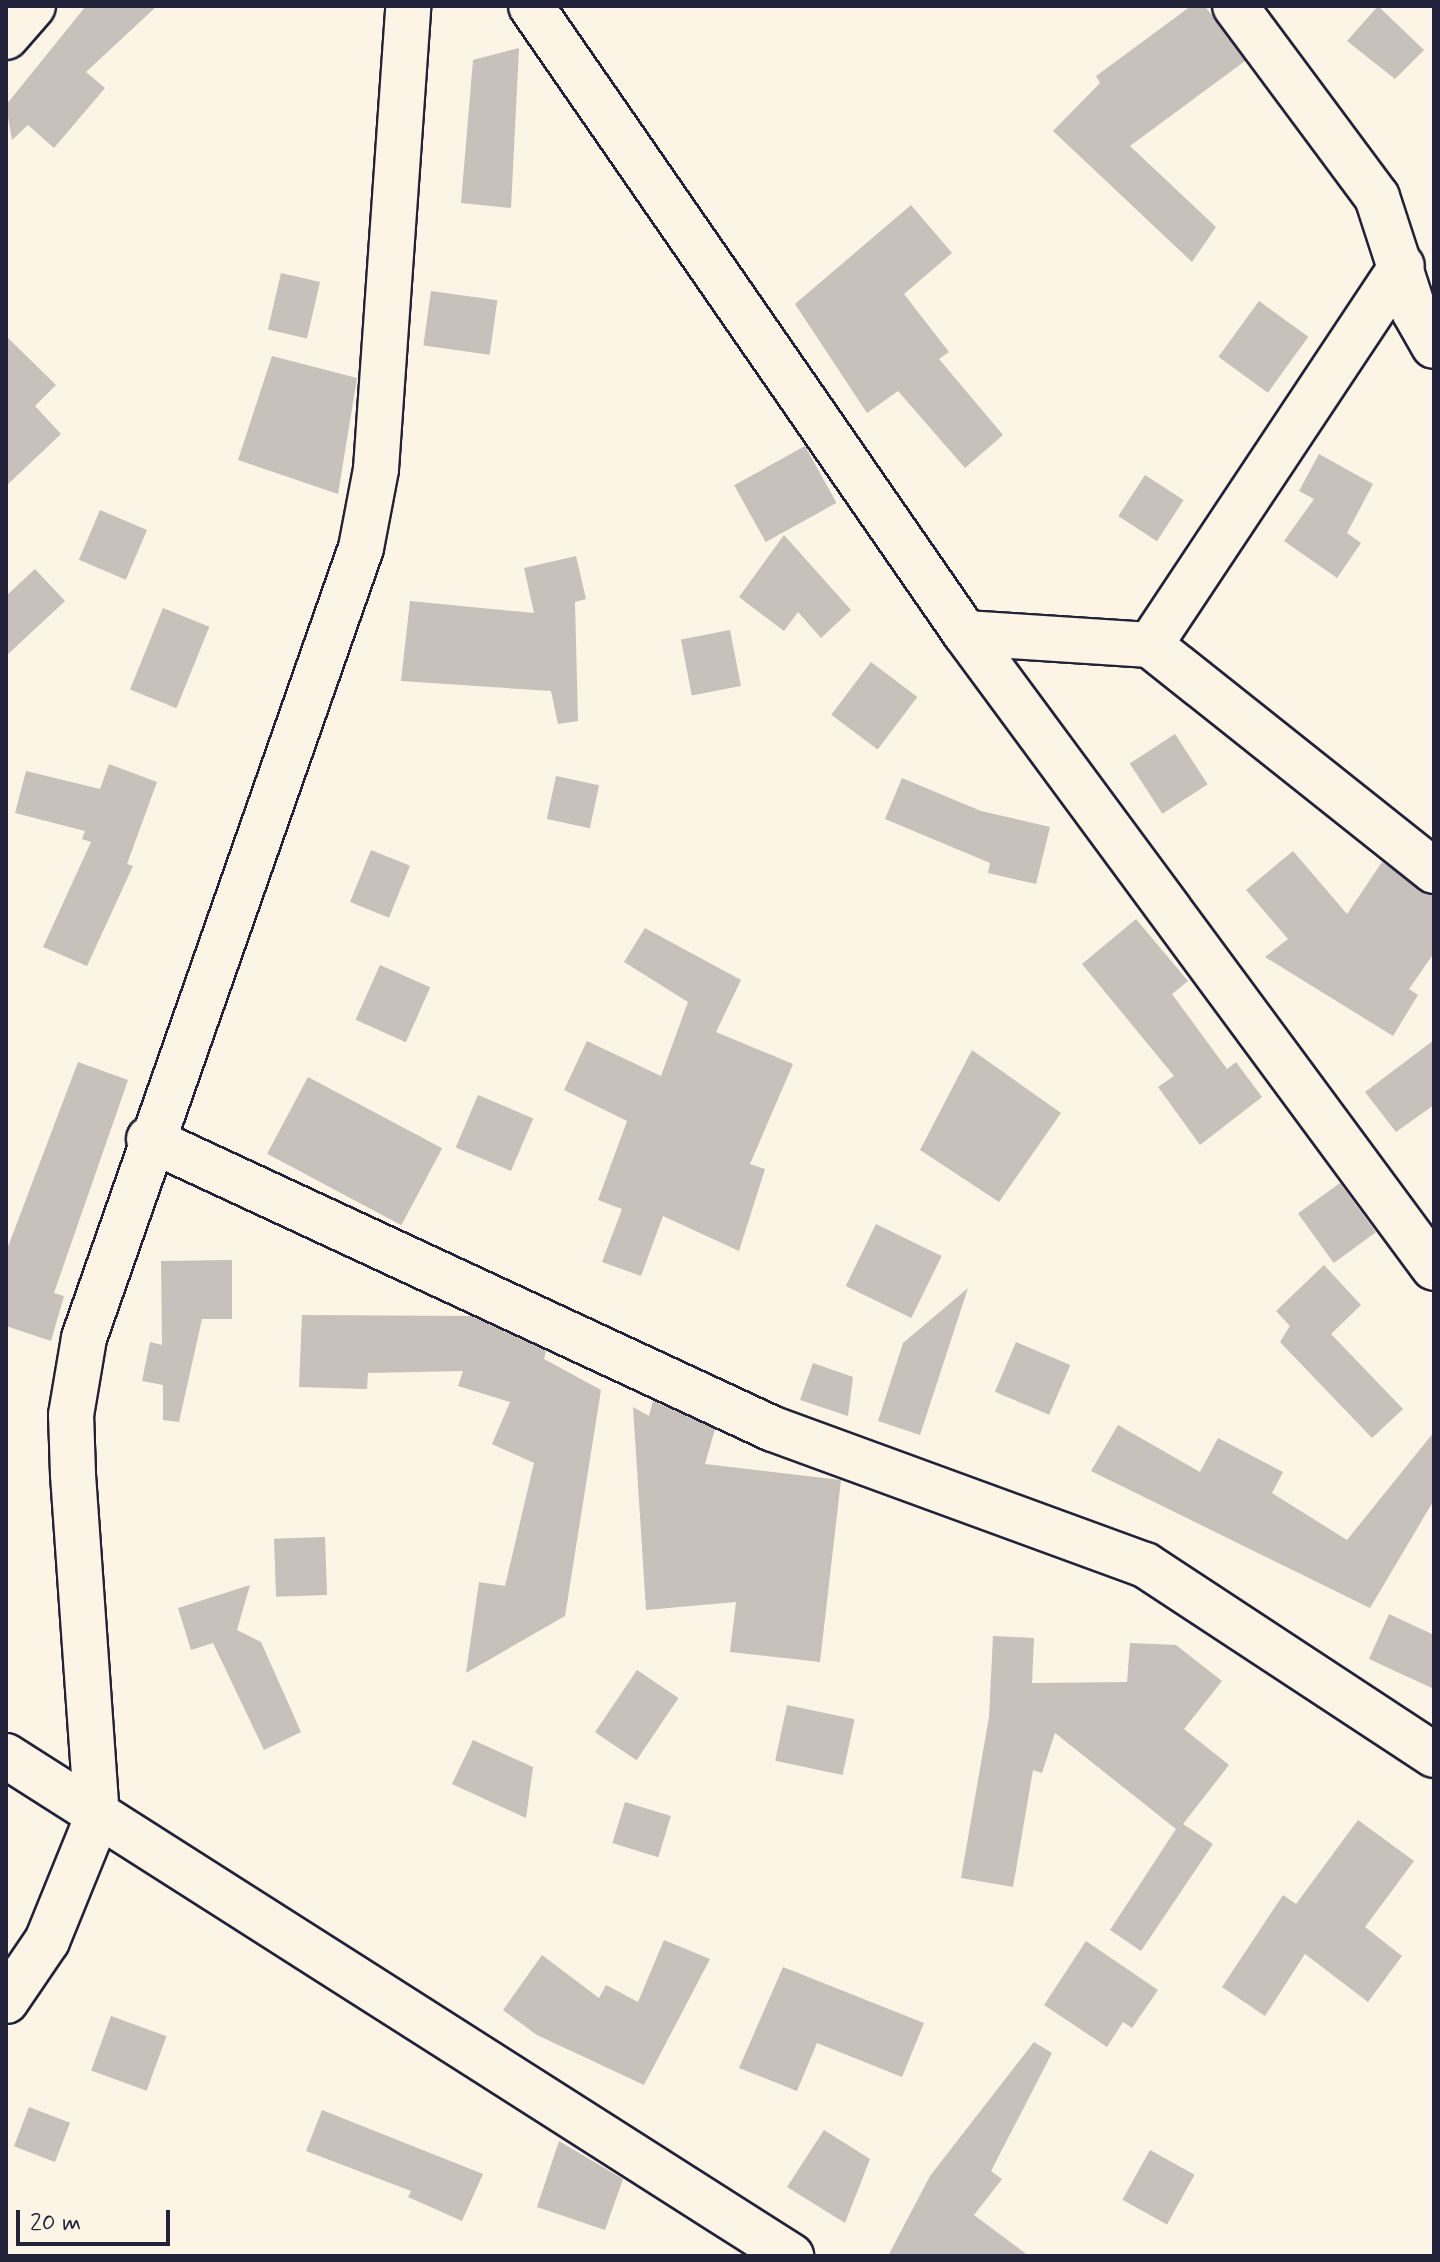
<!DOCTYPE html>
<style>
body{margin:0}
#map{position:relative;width:1440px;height:2262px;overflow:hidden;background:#fcf5e5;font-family:Mynerve,sans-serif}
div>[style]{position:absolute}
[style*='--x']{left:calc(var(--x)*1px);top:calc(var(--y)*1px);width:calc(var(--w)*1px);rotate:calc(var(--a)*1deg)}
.building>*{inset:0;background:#c6c1bb;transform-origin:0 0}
.roads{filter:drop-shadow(2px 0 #22223b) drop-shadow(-2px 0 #22223b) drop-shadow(0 2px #22223b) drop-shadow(0 -2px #22223b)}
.minor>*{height:44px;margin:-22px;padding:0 22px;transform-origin:22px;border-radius:22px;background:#fcf5e5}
span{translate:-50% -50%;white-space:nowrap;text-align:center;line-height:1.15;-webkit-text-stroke:8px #fcf5e5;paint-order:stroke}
.frame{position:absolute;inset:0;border:8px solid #22223b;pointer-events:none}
.scale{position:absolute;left:16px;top:2210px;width:154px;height:36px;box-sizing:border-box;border:4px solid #22223b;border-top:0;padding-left:10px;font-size:24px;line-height:28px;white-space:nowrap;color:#22223b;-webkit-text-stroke:6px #fcf5e5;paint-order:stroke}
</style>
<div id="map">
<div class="building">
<div style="clip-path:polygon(86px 6px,157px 6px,86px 72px,105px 88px,54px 148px,28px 125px,12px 140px,6px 105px)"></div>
<div style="clip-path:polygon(1191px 6px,1205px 6px,1245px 61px,1130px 146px,1216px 227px,1192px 262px,1053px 131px,1100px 83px,1096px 76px)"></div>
<div style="clip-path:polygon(1378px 6px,1424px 50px,1395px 79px,1347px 41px)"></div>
<div style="clip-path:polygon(519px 48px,511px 208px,461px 203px,473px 60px)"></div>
<div style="clip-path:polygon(911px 205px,952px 253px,904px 294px,949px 352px,939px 359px,1003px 435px,965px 468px,898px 391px,867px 413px,795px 304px)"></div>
<div style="left:281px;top:273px;width:40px;height:58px;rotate:13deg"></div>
<div style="left:431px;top:291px;width:67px;height:55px;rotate:8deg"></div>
<div style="left:1259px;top:301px;width:61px;height:69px;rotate:36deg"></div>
<div style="clip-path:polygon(6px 336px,56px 385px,35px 406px,61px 434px,6px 486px)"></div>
<div style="clip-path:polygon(272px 356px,357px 378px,338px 494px,238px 460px)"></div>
<div style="left:805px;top:446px;width:65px;height:81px;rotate:61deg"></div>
<div style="clip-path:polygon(1319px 454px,1373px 484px,1347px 533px,1361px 543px,1337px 578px,1284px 541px,1314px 499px,1299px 491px)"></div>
<div style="left:1145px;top:475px;width:46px;height:49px;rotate:33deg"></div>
<div style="left:100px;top:510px;width:51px;height:54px;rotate:23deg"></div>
<div style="clip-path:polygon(784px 535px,851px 610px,821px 638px,798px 612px,784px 631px,739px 597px)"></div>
<div style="clip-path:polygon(576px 556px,586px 599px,575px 602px,578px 721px,558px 724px,551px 691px,401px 681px,410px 601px,534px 613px,524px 568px)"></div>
<div style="clip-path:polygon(35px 569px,65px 601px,6px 656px,6px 596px)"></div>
<div style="left:163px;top:608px;width:50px;height:88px;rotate:22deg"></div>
<div style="left:730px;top:630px;width:57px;height:50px;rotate:79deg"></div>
<div style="left:871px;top:662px;width:58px;height:66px;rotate:37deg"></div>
<div style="left:1175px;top:734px;width:60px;height:54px;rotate:57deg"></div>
<div style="clip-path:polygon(109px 764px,157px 782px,127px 864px,133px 866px,87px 966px,43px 947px,91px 842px,82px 839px,85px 831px,15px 813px,26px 771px,100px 789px)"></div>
<div style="left:556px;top:776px;width:44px;height:44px;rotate:12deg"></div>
<div style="clip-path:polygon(902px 778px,981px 811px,1050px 827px,1036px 884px,988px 873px,990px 863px,885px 819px)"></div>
<div style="left:371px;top:850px;width:42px;height:56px;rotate:22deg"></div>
<div style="clip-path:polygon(1293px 851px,1347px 914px,1382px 862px,1434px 895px,1434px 953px,1409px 989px,1418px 995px,1393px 1036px,1265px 957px,1288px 939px,1246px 890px)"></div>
<div style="clip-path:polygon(1136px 919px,1188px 981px,1172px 994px,1227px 1069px,1236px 1062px,1262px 1097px,1200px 1145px,1158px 1087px,1174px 1076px,1082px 964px)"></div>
<div style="clip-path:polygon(645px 928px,741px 980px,716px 1032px,793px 1064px,750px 1164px,765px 1169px,739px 1251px,663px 1216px,641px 1276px,602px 1262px,622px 1209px,598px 1200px,627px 1121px,564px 1090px,587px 1041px,661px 1076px,688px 1002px,624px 962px)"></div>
<div style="left:380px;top:965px;width:55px;height:60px;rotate:24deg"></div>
<div style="clip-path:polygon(1434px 1040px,1434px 1105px,1396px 1132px,1365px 1092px)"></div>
<div style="clip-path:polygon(972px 1050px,1061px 1113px,999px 1202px,920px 1150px)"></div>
<div style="clip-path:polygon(78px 1062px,128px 1080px,54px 1293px,64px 1296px,51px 1341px,6px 1326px,6px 1252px)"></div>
<div style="left:308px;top:1077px;width:152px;height:87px;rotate:28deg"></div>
<div style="left:478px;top:1095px;width:60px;height:57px;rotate:23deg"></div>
<div style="left:1340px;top:1183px;width:61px;height:52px;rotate:54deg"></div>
<div style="left:876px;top:1224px;width:73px;height:69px;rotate:26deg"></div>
<div style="clip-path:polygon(232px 1260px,232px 1319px,202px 1319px,179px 1422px,163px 1420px,163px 1385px,142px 1381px,150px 1342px,162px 1345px,161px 1261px)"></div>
<div style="clip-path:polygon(1324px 1265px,1361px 1305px,1331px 1334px,1403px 1409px,1372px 1438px,1280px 1342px,1290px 1326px,1276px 1311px)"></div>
<div style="clip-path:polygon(968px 1288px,920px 1435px,878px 1421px,903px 1343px)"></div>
<div style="clip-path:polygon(302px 1315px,471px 1316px,546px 1351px,544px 1359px,601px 1390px,565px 1616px,466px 1673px,479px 1582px,505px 1586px,534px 1463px,492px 1444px,510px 1402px,458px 1386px,463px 1371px,368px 1373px,367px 1389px,299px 1387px)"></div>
<div style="left:1016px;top:1342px;width:59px;height:54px;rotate:23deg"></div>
<div style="clip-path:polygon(813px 1363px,853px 1377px,848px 1416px,800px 1400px)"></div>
<div style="clip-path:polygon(653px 1401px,715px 1429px,705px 1464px,841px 1480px,820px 1662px,730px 1652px,736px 1602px,646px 1610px,633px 1407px,649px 1416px)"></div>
<div style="clip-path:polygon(1118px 1425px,1200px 1472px,1218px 1438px,1283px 1472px,1272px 1493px,1347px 1540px,1434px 1432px,1434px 1500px,1370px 1608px,1091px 1471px)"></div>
<div style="left:325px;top:1537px;width:58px;height:51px;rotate:88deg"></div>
<div style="clip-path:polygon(250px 1585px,237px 1630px,261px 1642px,301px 1732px,264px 1750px,213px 1643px,191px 1650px,178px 1608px)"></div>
<div style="clip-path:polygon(1389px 1614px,1434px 1635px,1434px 1689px,1369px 1659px)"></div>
<div style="clip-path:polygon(993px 1636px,1034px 1638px,1032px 1683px,1127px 1682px,1130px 1643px,1176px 1645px,1222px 1681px,1184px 1729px,1229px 1765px,1183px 1824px,1213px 1844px,1141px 1951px,1110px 1930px,1176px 1829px,1055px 1733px,1042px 1773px,1033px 1770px,1013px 1887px,961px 1878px,989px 1717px)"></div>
<div style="left:637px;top:1670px;width:50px;height:75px;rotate:34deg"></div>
<div style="left:787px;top:1705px;width:69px;height:57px;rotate:12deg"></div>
<div style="clip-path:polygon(473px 1740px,533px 1767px,526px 1818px,452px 1784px)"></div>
<div style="left:625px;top:1802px;width:48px;height:43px;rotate:17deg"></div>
<div style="clip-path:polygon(1358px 1820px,1414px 1861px,1365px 1927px,1402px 1956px,1368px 2002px,1305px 1954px,1265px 2016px,1222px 1987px,1283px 1895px,1296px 1904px)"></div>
<div style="clip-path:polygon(664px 1940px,710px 1959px,644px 2085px,537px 2035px,503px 2010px,542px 1955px,599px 1998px,606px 1985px,638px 2002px)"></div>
<div style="clip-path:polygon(1086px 1941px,1158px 1990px,1132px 2028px,1123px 2022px,1107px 2047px,1044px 2005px)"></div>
<div style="clip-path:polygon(783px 1967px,924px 2023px,902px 2077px,817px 2043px,797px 2091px,739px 2068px)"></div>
<div style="left:111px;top:2016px;width:59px;height:58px;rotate:20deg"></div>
<div style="clip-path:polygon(1034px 2042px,1052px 2053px,991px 2171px,1002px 2179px,974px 2215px,1029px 2256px,888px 2256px,930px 2176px)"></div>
<div style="left:29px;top:2107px;width:44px;height:42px;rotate:21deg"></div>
<div style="clip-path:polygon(322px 2110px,483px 2174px,462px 2221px,408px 2197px,411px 2191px,306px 2151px)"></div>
<div style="clip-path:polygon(824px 2130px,870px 2159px,845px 2223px,787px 2187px)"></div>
<div style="clip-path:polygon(559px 2141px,623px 2179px,605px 2230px,537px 2207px)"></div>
<div style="left:1150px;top:2150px;width:51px;height:57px;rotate:29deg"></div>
</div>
<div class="roads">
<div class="minor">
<div style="--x:531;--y:6;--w:763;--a:55.31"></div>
<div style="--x:965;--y:633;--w:789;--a:53.55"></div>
<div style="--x:1235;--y:6;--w:238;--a:53.4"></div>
<div style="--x:1377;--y:197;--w:120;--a:72"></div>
<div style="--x:1414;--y:311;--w:40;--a:60.3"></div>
<div style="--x:6;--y:37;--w:41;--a:-48.9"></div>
<div style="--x:965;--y:633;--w:185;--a:3.7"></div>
<div style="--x:1150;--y:645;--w:363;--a:38.5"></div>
<div style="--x:1150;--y:645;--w:455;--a:-56.4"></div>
<div style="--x:149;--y:1139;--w:688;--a:24.93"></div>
<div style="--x:773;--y:1429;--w:396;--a:20.1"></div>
<div style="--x:1145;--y:1565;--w:346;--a:33.3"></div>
<div style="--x:6;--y:1756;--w:931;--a:32.49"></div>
<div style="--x:6;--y:2001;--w:73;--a:-55.7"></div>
<div style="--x:47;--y:1941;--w:133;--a:-67.9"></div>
<div style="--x:97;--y:1818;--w:345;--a:-94"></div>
<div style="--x:73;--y:1474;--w:59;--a:-91.9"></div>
<div style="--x:71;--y:1415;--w:78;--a:-80.4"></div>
<div style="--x:84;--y:1338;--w:837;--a:-70.68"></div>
<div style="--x:361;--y:548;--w:80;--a:-79.2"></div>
<div style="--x:376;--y:469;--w:464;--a:-86"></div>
</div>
</div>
<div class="frame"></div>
<div class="scale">20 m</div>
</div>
